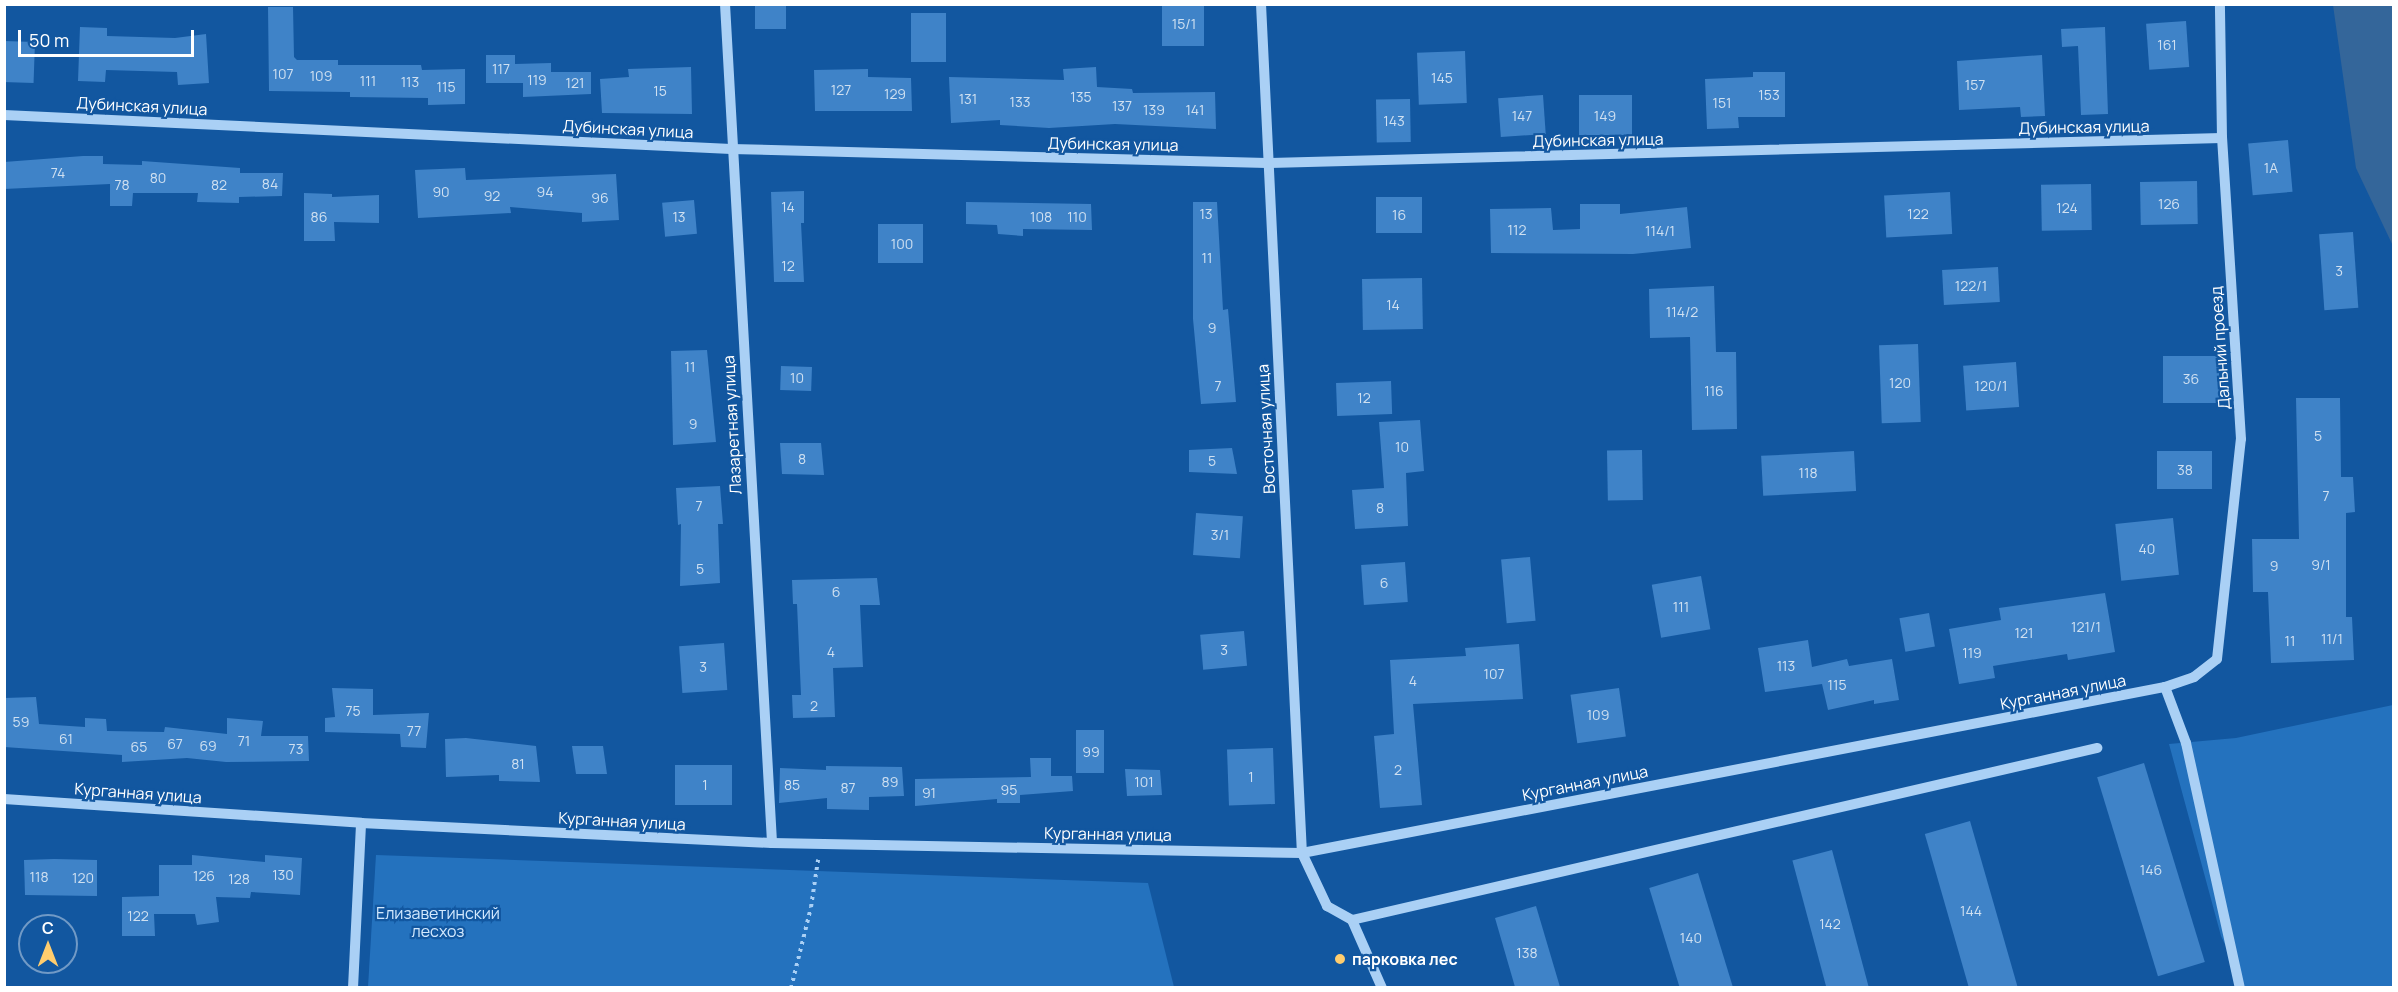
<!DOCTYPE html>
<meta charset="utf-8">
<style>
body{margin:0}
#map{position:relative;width:2398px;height:992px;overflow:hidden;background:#1257a0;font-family:Manrope,sans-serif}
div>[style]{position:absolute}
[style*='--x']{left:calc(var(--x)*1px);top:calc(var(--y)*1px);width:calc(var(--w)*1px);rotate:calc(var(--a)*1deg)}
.green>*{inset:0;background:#2472be}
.water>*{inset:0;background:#34669a}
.building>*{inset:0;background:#3f83c8;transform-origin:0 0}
.path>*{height:4px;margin-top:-2px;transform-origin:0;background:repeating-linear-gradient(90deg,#aad0f5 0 3px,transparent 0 7.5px)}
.minor>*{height:10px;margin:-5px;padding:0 5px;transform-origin:5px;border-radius:5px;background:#aad0f5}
.dots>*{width:16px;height:16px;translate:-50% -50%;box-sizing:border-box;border:3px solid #1257a0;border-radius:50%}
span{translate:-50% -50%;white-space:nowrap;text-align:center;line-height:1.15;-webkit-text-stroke:4.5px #1257a0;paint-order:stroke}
.number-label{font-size:14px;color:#cfe0f1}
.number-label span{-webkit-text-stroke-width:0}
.street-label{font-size:16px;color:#fff}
.park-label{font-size:16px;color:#d3e9fe}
.poi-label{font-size:16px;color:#fff;font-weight:700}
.left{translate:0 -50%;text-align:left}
.frame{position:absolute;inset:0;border:6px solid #fff;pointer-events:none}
.north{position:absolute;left:18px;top:914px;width:60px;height:60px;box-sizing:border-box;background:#1257a0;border:2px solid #719ac6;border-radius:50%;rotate:0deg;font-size:16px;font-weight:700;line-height:24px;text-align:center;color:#fff}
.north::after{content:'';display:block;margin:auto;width:21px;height:27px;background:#ffcd6e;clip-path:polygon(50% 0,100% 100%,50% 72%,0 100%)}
.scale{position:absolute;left:18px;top:30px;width:176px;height:27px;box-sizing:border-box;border:3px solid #fff;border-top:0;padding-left:8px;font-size:18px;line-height:21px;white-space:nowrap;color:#fff;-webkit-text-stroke:4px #1257a0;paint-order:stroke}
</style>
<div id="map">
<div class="green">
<div style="clip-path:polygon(2393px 705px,2393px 987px,2245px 987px,2221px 936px,2169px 744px,2236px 738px)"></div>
<div style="clip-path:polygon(376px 855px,1148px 883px,1174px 987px,368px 987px)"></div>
</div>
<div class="water">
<div style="clip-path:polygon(2333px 5px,2393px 5px,2393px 246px,2356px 168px)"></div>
</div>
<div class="building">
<div style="left:755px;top:4px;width:31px;height:25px"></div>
<div style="left:1162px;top:4px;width:42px;height:42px"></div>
<div style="clip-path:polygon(268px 7px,293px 7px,294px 57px,297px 60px,338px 60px,338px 65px,421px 65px,422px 70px,465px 69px,465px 104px,428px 105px,428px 98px,350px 97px,350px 92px,269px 91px)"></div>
<div style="left:911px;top:13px;width:35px;height:49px"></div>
<div style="left:2186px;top:21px;width:46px;height:40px;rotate:86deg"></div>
<div style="clip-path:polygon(80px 27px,107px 28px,107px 36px,175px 38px,206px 34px,209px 83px,178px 85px,177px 72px,106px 70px,105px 82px,78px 81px)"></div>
<div style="clip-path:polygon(2105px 27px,2108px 114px,2081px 115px,2078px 46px,2062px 47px,2061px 29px)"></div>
<div style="left:4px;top:41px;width:31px;height:41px;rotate:2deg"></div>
<div style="left:1465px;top:51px;width:52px;height:48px;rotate:88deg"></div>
<div style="clip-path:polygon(486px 55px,515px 55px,515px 64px,551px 63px,551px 72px,591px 72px,591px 94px,523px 97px,523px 83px,486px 83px)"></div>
<div style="clip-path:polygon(2042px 55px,2045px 116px,2021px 117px,2020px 107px,1959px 110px,1957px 61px)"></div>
<div style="clip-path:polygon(691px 67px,692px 114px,602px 113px,600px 79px,629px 77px,628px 69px)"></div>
<div style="clip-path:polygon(1096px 67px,1097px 87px,1132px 89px,1133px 93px,1215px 92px,1216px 129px,1115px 124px,1049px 128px,1000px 125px,1000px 120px,951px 123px,949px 77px,1064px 80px,1063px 69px)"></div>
<div style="clip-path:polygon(868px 69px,868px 77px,911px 78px,912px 111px,815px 111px,814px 70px)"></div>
<div style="clip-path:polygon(1753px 72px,1785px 72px,1785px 117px,1738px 117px,1739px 128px,1707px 129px,1705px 79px,1753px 77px)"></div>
<div style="left:1543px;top:95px;width:39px;height:45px;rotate:86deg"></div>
<div style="left:1632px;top:95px;width:40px;height:53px;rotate:90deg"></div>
<div style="left:1410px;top:99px;width:43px;height:34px;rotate:89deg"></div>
<div style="left:2288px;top:140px;width:52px;height:40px;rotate:85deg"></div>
<div style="clip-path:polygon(83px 156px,103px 156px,103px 164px,142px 165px,142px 161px,240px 168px,240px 173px,283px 173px,282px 196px,239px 197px,239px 203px,197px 202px,198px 193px,133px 193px,132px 206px,110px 206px,110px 184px,4px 189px,4px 162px)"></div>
<div style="clip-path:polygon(465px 168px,466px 180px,616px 174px,619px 220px,582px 222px,582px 213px,510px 207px,511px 213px,418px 218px,415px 170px)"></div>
<div style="left:2197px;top:181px;width:43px;height:57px;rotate:89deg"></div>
<div style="left:2091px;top:184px;width:46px;height:50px;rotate:89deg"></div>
<div style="clip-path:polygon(804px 191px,804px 223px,801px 223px,804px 282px,774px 282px,771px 192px)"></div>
<div style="left:1950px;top:192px;width:42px;height:66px;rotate:87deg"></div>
<div style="clip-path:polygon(304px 193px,332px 194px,332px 197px,379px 195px,379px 223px,334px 222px,335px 241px,304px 241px)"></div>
<div style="left:1376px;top:197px;width:46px;height:36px"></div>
<div style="left:694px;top:200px;width:34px;height:32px;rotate:85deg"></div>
<div style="clip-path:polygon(966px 202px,1091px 204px,1092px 230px,1023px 229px,1023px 236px,998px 234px,997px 225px,966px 224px)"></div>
<div style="clip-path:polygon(1193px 202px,1217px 202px,1223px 310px,1228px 309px,1236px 402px,1201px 404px,1193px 319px)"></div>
<div style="clip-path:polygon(1580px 204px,1620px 204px,1620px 214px,1687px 207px,1691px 248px,1633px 254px,1491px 253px,1490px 209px,1551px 208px,1553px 230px,1580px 229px)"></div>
<div style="left:878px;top:224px;width:45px;height:39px"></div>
<div style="left:2353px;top:232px;width:76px;height:34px;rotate:86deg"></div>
<div style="left:1998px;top:267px;width:35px;height:56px;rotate:87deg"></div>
<div style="left:1422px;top:278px;width:51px;height:60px;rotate:89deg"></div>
<div style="clip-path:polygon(1714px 286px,1716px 352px,1736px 352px,1737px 429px,1692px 430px,1690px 337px,1650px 338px,1649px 289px)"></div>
<div style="left:1918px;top:344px;width:78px;height:39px;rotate:88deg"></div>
<div style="clip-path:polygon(707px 350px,716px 442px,673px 445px,671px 351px)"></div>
<div style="left:2163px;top:356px;width:56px;height:47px"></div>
<div style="left:2016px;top:362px;width:45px;height:53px;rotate:86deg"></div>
<div style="left:781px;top:366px;width:31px;height:24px;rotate:2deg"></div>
<div style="left:1391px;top:381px;width:33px;height:55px;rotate:88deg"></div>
<div style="clip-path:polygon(2296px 398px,2340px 398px,2341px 477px,2353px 477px,2355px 512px,2346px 513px,2346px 617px,2352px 617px,2354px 660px,2271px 663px,2268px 592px,2253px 592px,2252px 539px,2299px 539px)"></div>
<div style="clip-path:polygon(1420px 420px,1424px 471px,1406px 473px,1408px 526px,1355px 529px,1352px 490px,1384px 488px,1379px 422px)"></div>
<div style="clip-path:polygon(780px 443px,821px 443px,824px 475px,782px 474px)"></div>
<div style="clip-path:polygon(1232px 448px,1237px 474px,1189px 472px,1189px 450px)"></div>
<div style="left:1642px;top:450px;width:50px;height:35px;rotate:89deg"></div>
<div style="left:1854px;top:451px;width:40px;height:93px;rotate:87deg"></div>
<div style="left:2212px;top:451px;width:38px;height:55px;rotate:90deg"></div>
<div style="clip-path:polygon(720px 486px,723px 524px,718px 524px,720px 583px,680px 586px,681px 524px,678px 525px,676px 488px)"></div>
<div style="left:1196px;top:513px;width:47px;height:42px;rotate:4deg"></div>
<div style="left:2173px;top:518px;width:57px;height:58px;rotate:84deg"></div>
<div style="left:1530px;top:557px;width:64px;height:29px;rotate:85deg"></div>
<div style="left:1405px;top:562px;width:40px;height:44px;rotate:86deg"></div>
<div style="left:1701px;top:576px;width:54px;height:50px;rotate:80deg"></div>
<div style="clip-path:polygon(877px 578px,880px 605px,860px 605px,863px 667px,833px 668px,835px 717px,793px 718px,792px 695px,801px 695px,797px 604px,793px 604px,792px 580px)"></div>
<div style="clip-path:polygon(2105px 593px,2115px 652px,2068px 660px,2067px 654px,1993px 666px,1995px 678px,1959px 684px,1949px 629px,2001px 620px,1999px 608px)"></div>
<div style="left:1929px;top:613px;width:34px;height:30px;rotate:80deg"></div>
<div style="left:1244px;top:631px;width:35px;height:44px;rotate:85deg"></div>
<div style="clip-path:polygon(1808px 640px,1812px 667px,1847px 659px,1849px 666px,1892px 659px,1899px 700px,1874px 704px,1874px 700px,1828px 710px,1822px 684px,1765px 692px,1758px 648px)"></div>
<div style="left:724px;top:643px;width:47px;height:45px;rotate:86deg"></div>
<div style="clip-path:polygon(1519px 644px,1523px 699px,1413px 704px,1422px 805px,1380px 808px,1374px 736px,1394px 734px,1390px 660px,1466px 656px,1465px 648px)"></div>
<div style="clip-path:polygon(332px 688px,373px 689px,373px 715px,429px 713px,426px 748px,401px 747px,400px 734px,325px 732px,325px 718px,335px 717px)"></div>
<div style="left:1619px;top:688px;width:49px;height:49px;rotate:82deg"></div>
<div style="clip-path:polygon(36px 697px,39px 724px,85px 727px,85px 718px,106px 719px,107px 731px,164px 732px,165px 727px,227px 734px,227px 718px,263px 721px,261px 736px,308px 736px,309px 761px,226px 762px,187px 758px,122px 762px,122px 755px,4px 747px,4px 698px)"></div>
<div style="left:1076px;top:730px;width:28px;height:43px"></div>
<div style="clip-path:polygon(466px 738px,536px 746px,540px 782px,499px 781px,499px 775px,446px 777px,445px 739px)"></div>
<div style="clip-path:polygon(572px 746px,603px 746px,607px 774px,576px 774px)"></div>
<div style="left:1273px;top:748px;width:56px;height:46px;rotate:88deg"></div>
<div style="clip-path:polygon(1030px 758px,1051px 758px,1051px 776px,1072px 776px,1073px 791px,1020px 795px,1020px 803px,997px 803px,997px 799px,915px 806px,915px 779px,1031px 777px)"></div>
<div style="left:2144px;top:763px;width:208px;height:49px;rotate:73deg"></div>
<div style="left:675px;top:765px;width:57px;height:40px"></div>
<div style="clip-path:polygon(826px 766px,902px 767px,904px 796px,869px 797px,869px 810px,827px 809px,827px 798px,779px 803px,780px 768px,826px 770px)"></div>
<div style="clip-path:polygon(1125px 769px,1160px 770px,1162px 795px,1127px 796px)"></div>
<div style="left:1970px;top:821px;width:173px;height:47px;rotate:74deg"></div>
<div style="left:1832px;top:850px;width:142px;height:41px;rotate:75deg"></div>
<div style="clip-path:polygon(192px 855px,265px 862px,265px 855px,302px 858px,300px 895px,251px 892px,250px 898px,216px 897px,219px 922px,197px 925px,195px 914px,154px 914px,155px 936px,122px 936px,122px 897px,159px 896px,159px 865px,192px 865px)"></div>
<div style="clip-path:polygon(54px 859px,97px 860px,97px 896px,25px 895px,24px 860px)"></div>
<div style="left:1698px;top:873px;width:119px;height:51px;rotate:73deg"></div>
<div style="clip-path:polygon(1536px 906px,1560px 987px,1515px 987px,1495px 918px)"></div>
</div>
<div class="path">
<div style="--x:791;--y:988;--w:83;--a:-76.1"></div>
<div style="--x:811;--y:907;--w:48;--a:-81.5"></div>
</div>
<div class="minor">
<div style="--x:725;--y:4;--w:840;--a:86.79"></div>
<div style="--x:1261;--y:4;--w:850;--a:87.24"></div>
<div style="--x:1302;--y:853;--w:59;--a:64.7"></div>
<div style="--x:1327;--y:906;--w:29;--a:29"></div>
<div style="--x:1352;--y:920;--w:74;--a:66.2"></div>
<div style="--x:4;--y:115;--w:728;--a:2.68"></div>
<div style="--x:731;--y:149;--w:536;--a:1.5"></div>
<div style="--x:1267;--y:163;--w:955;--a:-1.5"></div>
<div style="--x:2165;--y:687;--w:60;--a:69.4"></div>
<div style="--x:2186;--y:743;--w:251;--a:77.6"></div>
<div style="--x:4;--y:799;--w:358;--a:3.8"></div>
<div style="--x:361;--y:823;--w:411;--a:2.8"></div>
<div style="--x:772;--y:843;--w:530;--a:1.08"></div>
<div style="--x:1302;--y:853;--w:879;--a:-10.89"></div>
<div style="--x:2165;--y:687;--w:31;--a:-19"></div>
<div style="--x:2194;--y:677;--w:29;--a:-38"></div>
<div style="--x:2217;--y:659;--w:221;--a:-83.8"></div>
<div style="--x:2241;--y:439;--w:302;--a:-93.6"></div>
<div style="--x:2222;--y:138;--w:134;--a:-90.9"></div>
<div style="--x:1352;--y:920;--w:765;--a:-13"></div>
<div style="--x:353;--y:988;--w:165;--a:-87.2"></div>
</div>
<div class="dots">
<div style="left:1340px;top:959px;background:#ffcd6e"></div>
</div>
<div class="number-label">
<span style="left:1184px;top:24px">15/1</span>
<span style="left:2167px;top:45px">161</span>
<span style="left:501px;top:69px">117</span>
<span style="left:283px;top:74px">107</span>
<span style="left:321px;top:76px">109</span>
<span style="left:1442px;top:78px">145</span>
<span style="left:537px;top:80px">119</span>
<span style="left:368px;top:81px">111</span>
<span style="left:410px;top:82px">113</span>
<span style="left:575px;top:83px">121</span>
<span style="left:1975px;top:85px">157</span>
<span style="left:446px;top:87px">115</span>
<span style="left:841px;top:90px">127</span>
<span style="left:660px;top:91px">15</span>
<span style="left:895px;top:94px">129</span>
<span style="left:1769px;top:95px">153</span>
<span style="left:1081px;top:97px">135</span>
<span style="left:968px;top:99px">131</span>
<span style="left:1020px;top:102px">133</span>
<span style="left:1722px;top:103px">151</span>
<span style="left:1122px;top:106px">137</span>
<span style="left:1154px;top:110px">139</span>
<span style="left:1195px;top:110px">141</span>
<span style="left:1522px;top:116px">147</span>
<span style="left:1605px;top:116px">149</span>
<span style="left:1394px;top:121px">143</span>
<span style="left:2271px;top:168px">1А</span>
<span style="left:58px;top:173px">74</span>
<span style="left:158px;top:178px">80</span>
<span style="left:270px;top:184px">84</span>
<span style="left:122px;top:185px">78</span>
<span style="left:219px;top:185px">82</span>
<span style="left:441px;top:192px">90</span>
<span style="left:545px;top:192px">94</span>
<span style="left:492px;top:196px">92</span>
<span style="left:600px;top:198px">96</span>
<span style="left:2169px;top:204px">126</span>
<span style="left:788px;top:207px">14</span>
<span style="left:2067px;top:208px">124</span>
<span style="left:1206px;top:214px">13</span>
<span style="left:1918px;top:214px">122</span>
<span style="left:1399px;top:215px">16</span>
<span style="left:319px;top:217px">86</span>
<span style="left:679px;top:217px">13</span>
<span style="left:1041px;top:217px">108</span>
<span style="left:1077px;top:217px">110</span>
<span style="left:1517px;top:230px">112</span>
<span style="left:1660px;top:231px">114/1</span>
<span style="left:902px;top:244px">100</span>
<span style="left:1207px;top:258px">11</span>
<span style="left:788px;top:266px">12</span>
<span style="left:2339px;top:271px">3</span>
<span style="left:1971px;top:286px">122/1</span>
<span style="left:1393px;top:305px">14</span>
<span style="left:1682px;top:312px">114/2</span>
<span style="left:1212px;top:328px">9</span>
<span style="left:690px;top:367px">11</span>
<span style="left:797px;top:378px">10</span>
<span style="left:2191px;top:379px">36</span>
<span style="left:1900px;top:383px">120</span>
<span style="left:1218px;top:386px">7</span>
<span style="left:1991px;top:386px">120/1</span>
<span style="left:1714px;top:391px">116</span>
<span style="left:1364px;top:398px">12</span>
<span style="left:693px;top:424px">9</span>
<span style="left:2318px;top:436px">5</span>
<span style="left:1402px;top:447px">10</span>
<span style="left:802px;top:459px">8</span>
<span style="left:1212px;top:461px">5</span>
<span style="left:2185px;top:470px">38</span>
<span style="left:1808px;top:473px">118</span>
<span style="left:2326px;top:496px">7</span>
<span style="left:699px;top:506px">7</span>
<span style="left:1380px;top:508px">8</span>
<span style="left:1220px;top:535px">3/1</span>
<span style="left:2147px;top:549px">40</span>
<span style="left:2321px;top:565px">9/1</span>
<span style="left:2274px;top:566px">9</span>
<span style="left:700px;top:569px">5</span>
<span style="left:1384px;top:583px">6</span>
<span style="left:836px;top:592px">6</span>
<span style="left:1681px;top:607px">111</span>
<span style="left:2086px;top:627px">121/1</span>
<span style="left:2024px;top:633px">121</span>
<span style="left:2332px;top:639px">11/1</span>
<span style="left:2290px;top:641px">11</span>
<span style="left:1224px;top:650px">3</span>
<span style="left:831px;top:652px">4</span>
<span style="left:1972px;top:653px">119</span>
<span style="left:1786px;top:666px">113</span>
<span style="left:703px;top:667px">3</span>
<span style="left:1494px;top:674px">107</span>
<span style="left:1413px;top:681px">4</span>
<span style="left:1837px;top:685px">115</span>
<span style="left:814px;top:706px">2</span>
<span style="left:353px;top:711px">75</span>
<span style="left:1598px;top:715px">109</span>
<span style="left:21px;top:722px">59</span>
<span style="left:414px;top:731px">77</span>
<span style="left:66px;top:739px">61</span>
<span style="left:244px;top:741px">71</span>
<span style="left:175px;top:744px">67</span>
<span style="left:208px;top:746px">69</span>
<span style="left:139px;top:747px">65</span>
<span style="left:296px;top:749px">73</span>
<span style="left:1091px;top:752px">99</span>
<span style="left:518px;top:764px">81</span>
<span style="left:1398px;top:770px">2</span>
<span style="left:1251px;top:777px">1</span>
<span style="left:890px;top:782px">89</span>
<span style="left:1144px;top:782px">101</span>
<span style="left:705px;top:785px">1</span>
<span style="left:792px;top:785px">85</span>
<span style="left:848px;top:788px">87</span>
<span style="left:1009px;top:790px">95</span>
<span style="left:929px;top:793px">91</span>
<span style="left:2151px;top:870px">146</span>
<span style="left:283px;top:875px">130</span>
<span style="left:204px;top:876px">126</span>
<span style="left:39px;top:877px">118</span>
<span style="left:83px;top:878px">120</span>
<span style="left:239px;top:879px">128</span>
<span style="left:1971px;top:911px">144</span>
<span style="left:138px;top:916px">122</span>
<span style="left:1830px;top:924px">142</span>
<span style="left:1691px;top:938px">140</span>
<span style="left:1527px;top:953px">138</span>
</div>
<div class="street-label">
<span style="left:142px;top:106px;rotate:3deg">Дубинская улица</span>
<span style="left:2084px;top:127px;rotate:-1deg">Дубинская улица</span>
<span style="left:628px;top:129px;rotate:3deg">Дубинская улица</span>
<span style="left:1598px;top:140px;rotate:-1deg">Дубинская улица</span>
<span style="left:1113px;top:144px;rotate:1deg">Дубинская улица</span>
<span style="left:2220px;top:348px;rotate:-94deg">Дальний проезд</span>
<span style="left:732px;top:425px;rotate:-93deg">Лазаретная улица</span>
<span style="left:1266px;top:429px;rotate:-93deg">Восточная улица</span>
<span style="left:2063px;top:692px;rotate:-11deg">Курганная улица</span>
<span style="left:1585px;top:783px;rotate:-11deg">Курганная улица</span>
<span style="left:138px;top:793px;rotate:4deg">Курганная улица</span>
<span style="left:622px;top:821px;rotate:3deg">Курганная улица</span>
<span style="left:1108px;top:834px;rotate:1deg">Курганная улица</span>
</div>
<div class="park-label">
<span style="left:438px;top:922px">Елизаветинский<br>лесхоз</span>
</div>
<div class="poi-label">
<span class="left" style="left:1352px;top:959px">парковка лес</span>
</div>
<div class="frame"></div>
<div class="north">С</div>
<div class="scale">50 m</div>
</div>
